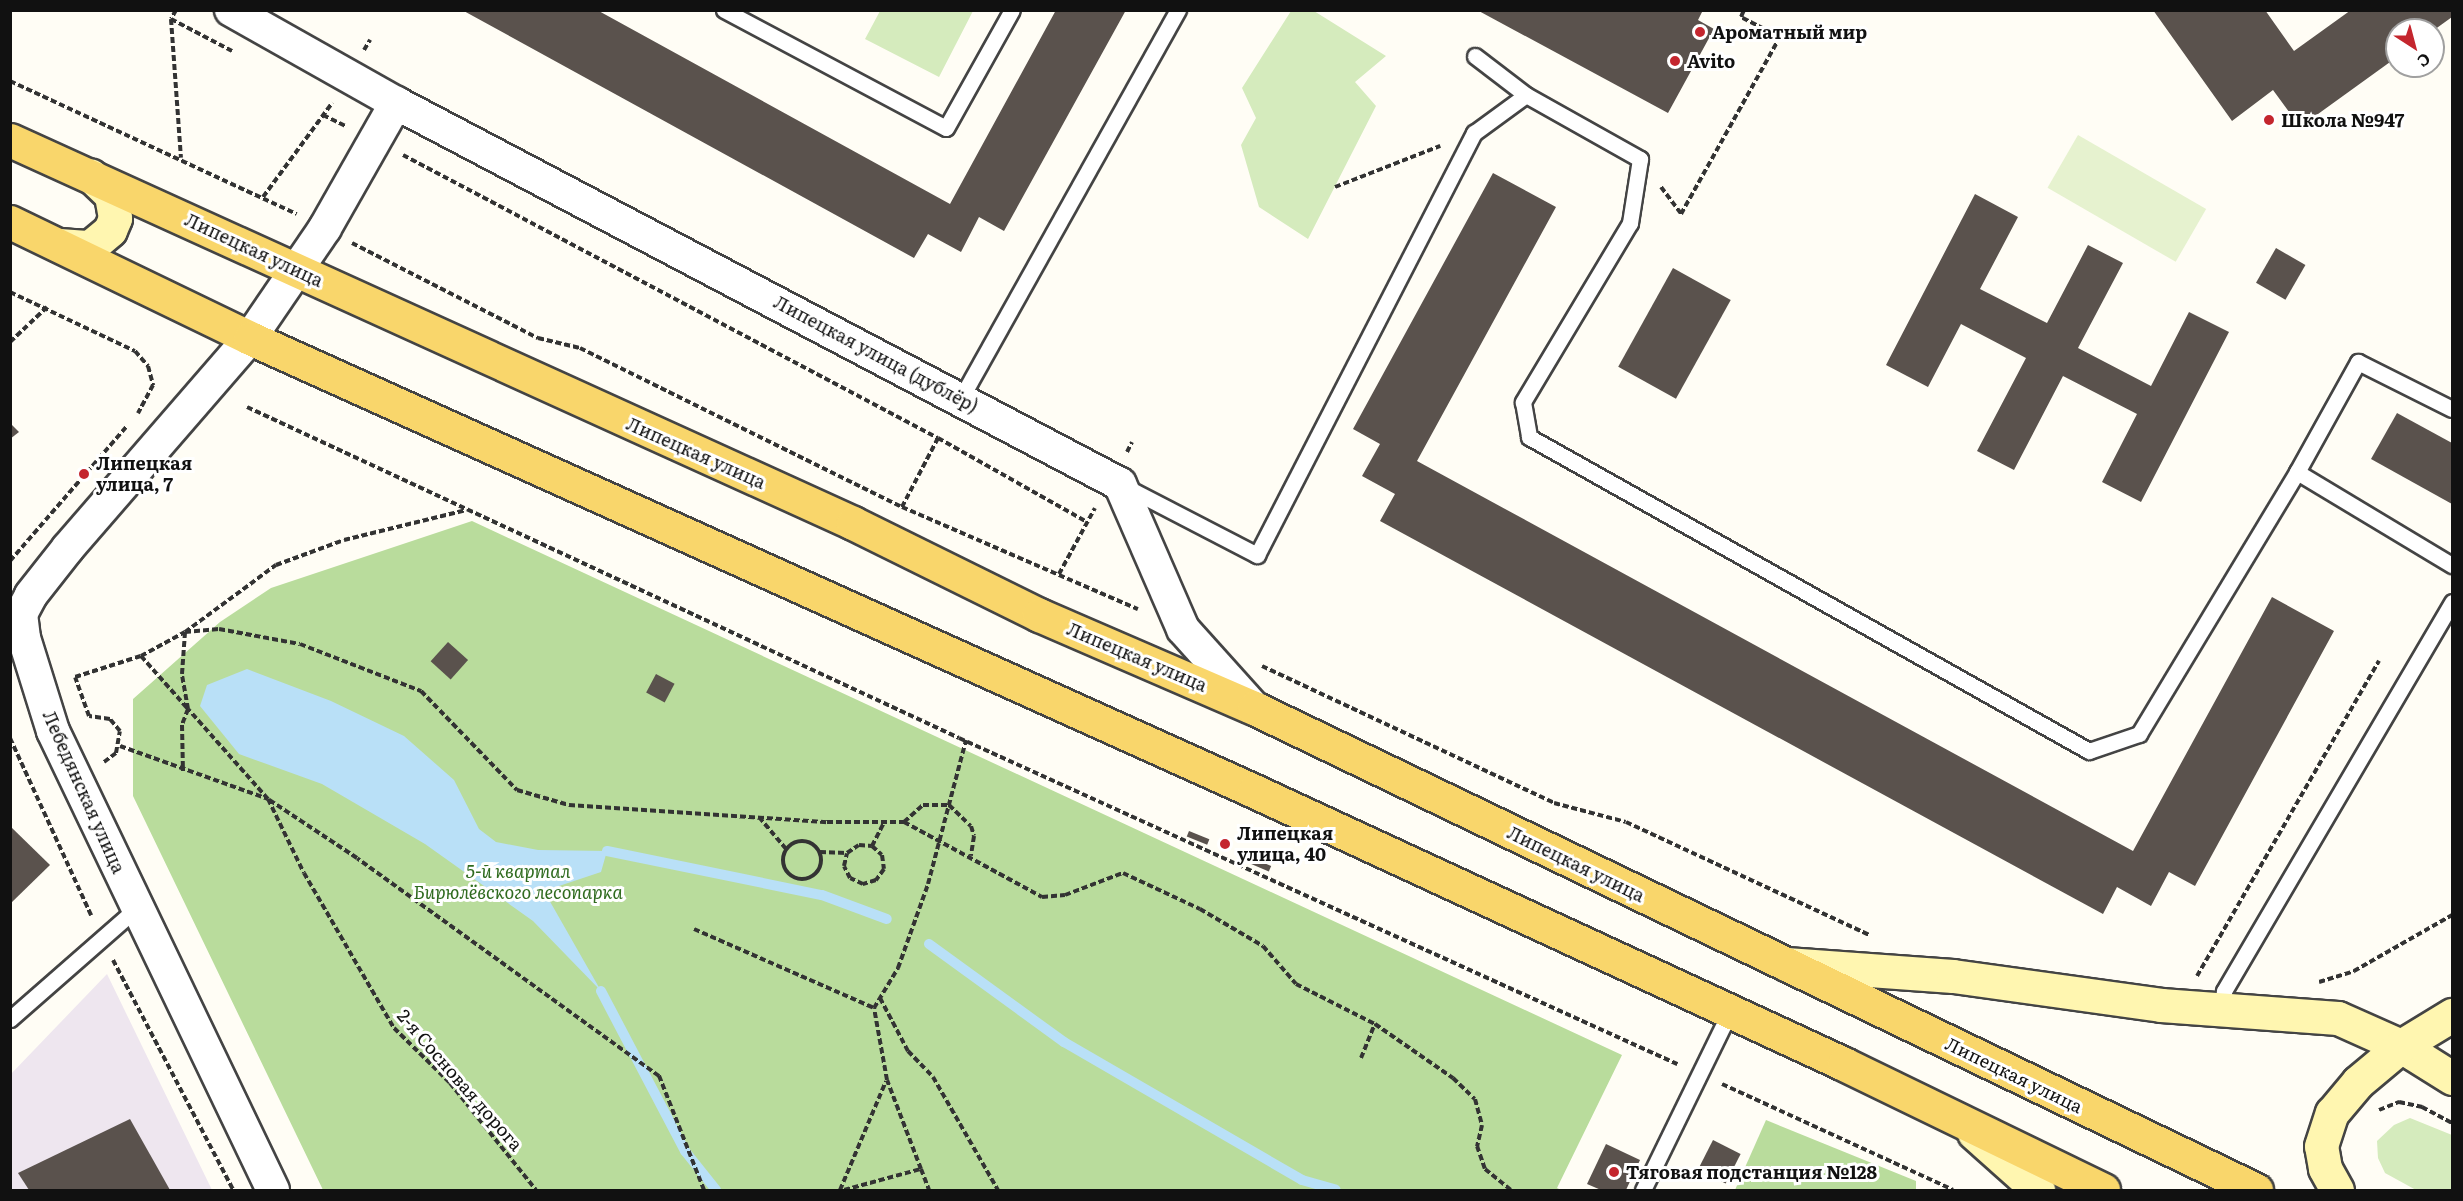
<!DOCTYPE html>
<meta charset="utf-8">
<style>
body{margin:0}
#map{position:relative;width:2463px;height:1201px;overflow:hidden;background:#fffdf5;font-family:Literata,serif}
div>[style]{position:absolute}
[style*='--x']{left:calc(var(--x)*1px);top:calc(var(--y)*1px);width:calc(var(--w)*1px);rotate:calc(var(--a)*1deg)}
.industrial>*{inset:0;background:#eee6ef}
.green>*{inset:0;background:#d5ebbd}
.forest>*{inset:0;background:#b9dc9c}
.pitch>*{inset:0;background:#e6f2cf;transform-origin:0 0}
.water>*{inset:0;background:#b9e0f7}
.stream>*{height:10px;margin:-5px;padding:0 5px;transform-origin:5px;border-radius:5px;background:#b9e0f7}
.building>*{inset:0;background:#5a524d;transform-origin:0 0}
.path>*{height:4px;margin-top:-2px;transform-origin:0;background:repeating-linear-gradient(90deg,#333 0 6px,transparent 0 9px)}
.path>.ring{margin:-2px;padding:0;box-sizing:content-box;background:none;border:4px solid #333;border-radius:50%}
.roads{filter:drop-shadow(2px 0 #444) drop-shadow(-2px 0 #444) drop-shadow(0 2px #444) drop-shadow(0 -2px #444)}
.lane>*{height:15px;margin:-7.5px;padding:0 7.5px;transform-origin:7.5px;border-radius:7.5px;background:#fff}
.street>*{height:32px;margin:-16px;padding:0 16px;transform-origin:16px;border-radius:16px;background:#fff}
.secondary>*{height:33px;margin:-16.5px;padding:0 16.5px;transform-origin:16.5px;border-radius:16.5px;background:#fff6b0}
.primary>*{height:33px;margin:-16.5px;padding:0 16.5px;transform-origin:16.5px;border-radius:16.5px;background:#f9d66b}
.dots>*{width:16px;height:16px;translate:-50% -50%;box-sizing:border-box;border:3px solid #fff;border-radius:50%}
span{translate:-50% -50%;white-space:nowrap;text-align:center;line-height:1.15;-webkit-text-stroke:6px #fff;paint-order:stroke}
.poi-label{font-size:18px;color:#111;font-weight:700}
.left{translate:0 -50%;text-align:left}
.street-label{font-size:18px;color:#111}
.park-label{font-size:18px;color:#2f6b1f;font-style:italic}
.frame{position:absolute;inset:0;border:12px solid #111;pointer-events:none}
.north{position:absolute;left:2385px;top:18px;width:60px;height:60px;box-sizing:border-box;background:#fff;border:2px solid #a0a0a0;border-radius:50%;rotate:144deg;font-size:16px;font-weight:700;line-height:24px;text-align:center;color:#111}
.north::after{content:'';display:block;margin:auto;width:21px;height:27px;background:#c4262e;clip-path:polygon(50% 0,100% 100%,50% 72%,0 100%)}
</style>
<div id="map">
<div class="industrial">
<div style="clip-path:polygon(107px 974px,212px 1190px,11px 1190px,10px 1075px)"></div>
</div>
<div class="green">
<div style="clip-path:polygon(880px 11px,880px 10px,973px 11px,939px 77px,865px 39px)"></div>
<div style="clip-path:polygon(1291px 11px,1314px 11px,1386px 56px,1355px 82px,1376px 106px,1308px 239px,1259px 207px,1241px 145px,1256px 118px,1242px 88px)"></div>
<div style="clip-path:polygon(2410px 1118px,2452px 1135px,2452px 1190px,2416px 1190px,2385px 1173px,2378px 1158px,2377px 1141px,2394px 1125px)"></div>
</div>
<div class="forest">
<div style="clip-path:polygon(472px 521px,1622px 1055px,1557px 1188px,1561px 1190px,323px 1190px,133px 796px,133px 699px,220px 622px,271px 588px)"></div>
<div style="clip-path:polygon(1766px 1120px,1916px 1181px,1916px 1190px,1735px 1190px)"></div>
</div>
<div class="pitch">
<div style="left:2078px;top:135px;width:148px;height:61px;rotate:30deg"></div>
</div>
<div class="water">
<div style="clip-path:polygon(247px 669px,331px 701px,404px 736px,454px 780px,479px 829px,496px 842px,538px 850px,607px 851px,601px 872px,544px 891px,601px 991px,533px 921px,425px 844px,322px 784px,239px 754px,200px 706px,207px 685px)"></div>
</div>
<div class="stream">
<div style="--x:607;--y:851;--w:219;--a:11.6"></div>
<div style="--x:822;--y:895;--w:69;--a:20.3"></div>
<div style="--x:929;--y:944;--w:167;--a:36"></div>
<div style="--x:1064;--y:1042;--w:275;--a:30.1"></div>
<div style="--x:1302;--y:1180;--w:35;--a:16"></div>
<div style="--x:601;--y:991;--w:181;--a:62.3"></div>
<div style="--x:685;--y:1151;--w:50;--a:51.5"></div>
</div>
<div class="building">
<div style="clip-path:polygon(462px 10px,597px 10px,950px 204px,1056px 10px,1126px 10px,1004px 231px,979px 217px,961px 252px,928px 234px,914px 258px)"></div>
<div style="clip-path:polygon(1477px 10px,1703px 10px,1698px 20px,1714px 29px,1668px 113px)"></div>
<div style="clip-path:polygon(2153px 10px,2265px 10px,2294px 51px,2351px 10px,2452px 10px,2452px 17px,2434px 30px,2397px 30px,2397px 57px,2300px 127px,2273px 90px,2232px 121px)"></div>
<div style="clip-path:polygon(1493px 173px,1556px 207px,1417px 461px,2133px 851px,2272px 597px,2334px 631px,2195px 886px,2169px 872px,2151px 906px,2117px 887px,2103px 914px,1380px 521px,1395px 494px,1362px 476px,1380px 444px,1353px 429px)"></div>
<div style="clip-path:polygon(1975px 194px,2018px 217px,1980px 289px,2047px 323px,2088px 245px,2123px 263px,2078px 348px,2151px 386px,2189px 312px,2229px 332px,2141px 502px,2102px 482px,2137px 414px,2063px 376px,2014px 470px,1977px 451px,2026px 358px,1961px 324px,1928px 387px,1886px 365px)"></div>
<div style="left:2276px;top:248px;width:34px;height:40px;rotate:30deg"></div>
<div style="left:1673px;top:268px;width:66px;height:113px;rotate:29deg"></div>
<div style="clip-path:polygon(2397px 413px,2452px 443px,2452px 504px,2371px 459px)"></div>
<div style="clip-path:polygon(10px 423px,19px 432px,10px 439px)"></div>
<div style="left:448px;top:642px;width:27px;height:26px;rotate:42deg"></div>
<div style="left:656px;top:674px;width:21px;height:21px;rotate:28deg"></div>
<div style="clip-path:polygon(10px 826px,50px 865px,10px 904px)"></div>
<div style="left:1189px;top:831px;width:22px;height:6px;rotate:22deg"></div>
<div style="left:1250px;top:857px;width:23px;height:6px;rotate:23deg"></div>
<div style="clip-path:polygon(130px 1119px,170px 1190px,29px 1190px,18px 1173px)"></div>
<div style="left:1713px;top:1140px;width:31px;height:33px;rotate:27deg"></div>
<div style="clip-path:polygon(1606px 1144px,1640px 1160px,1626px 1190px,1601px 1190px,1587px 1184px)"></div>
</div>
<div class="path">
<div style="--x:176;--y:10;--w:10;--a:119"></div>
<div style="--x:171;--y:19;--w:139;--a:85.9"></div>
<div style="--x:171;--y:19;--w:69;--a:27.7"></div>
<div style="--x:364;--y:50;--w:12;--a:-59"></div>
<div style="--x:10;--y:81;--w:316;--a:24.9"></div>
<div style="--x:323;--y:115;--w:25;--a:26"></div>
<div style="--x:403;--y:155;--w:605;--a:27.88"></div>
<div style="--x:938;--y:438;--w:171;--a:29.4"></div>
<div style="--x:1335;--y:187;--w:113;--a:-21.3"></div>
<div style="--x:1661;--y:187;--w:34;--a:53"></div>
<div style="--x:1681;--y:214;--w:203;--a:-60.8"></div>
<div style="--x:1780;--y:37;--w:44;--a:-152.9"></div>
<div style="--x:1741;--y:17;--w:8;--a:-67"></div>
<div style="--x:263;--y:197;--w:117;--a:-53.7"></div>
<div style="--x:352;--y:243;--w:209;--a:27.1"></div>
<div style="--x:538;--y:338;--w:43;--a:13.4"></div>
<div style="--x:580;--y:348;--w:359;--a:26.3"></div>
<div style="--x:10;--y:292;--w:138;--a:25.3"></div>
<div style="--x:135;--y:351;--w:20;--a:49"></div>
<div style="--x:148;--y:366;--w:20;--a:75"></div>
<div style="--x:153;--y:385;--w:32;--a:118"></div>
<div style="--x:10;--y:342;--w:51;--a:-43.4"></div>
<div style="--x:247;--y:407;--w:785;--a:24.93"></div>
<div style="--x:959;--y:738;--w:789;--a:24.42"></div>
<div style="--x:938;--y:438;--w:78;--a:117.6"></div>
<div style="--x:902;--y:507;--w:257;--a:23.4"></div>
<div style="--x:1127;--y:452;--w:11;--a:-63"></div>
<div style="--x:10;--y:561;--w:179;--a:-49.1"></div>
<div style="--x:1059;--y:574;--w:75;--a:-61.4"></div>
<div style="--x:141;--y:656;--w:71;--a:48.4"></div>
<div style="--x:188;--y:709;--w:17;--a:111"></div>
<div style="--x:182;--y:725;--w:46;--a:88.8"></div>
<div style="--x:1262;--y:666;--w:323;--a:25.1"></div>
<div style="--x:1554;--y:803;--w:74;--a:14.8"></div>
<div style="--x:1626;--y:822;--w:268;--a:24.9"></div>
<div style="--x:10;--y:738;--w:195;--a:65.4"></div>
<div style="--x:120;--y:746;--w:157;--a:19.7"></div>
<div style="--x:268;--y:799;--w:82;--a:64.1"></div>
<div style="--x:304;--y:873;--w:179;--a:59.9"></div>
<div style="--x:394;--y:1028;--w:78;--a:44.5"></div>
<div style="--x:450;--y:1083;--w:137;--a:51.2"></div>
<div style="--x:104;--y:762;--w:15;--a:-37"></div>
<div style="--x:116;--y:753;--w:22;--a:-80"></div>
<div style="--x:120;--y:731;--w:16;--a:-130"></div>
<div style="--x:110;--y:719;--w:21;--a:-172"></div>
<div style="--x:89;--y:716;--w:41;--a:-109.7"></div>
<div style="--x:75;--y:677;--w:69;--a:-17.7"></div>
<div style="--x:141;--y:656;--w:50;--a:-28.6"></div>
<div style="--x:185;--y:632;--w:113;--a:-36.4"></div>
<div style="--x:276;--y:565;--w:72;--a:-20.2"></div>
<div style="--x:344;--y:540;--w:126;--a:-13.8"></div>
<div style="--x:759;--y:817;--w:42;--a:49.8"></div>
<div style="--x:904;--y:822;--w:25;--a:-42"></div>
<div style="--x:923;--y:805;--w:26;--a:0"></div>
<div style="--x:949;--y:805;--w:30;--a:44"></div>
<div style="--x:971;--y:826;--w:10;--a:73"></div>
<div style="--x:974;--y:836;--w:20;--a:99"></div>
<div class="ring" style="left:783px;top:841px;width:34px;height:34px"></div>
<div style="--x:872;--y:846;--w:28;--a:-63"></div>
<div style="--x:820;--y:852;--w:27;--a:2"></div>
<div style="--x:847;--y:853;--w:14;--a:-34"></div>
<div style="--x:859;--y:845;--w:13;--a:4"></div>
<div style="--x:872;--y:846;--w:13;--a:42"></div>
<div style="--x:882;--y:855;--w:14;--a:82"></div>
<div style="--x:884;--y:869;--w:14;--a:126"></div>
<div style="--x:876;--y:880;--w:14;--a:163"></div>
<div style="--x:863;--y:884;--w:14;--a:-155"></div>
<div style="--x:850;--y:878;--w:13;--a:-117"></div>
<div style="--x:844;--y:866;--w:13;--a:-77"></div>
<div style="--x:694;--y:929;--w:197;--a:23.7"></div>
<div style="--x:113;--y:960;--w:259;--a:62.4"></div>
<div style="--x:2197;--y:976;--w:364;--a:-60"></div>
<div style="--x:2319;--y:982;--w:37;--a:-17"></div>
<div style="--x:2354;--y:971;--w:113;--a:-29.7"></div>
<div style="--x:880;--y:998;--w:60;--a:62.2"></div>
<div style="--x:908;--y:1051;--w:36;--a:46"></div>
<div style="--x:933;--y:1077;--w:130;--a:60.1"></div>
<div style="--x:1361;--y:1058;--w:37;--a:-68"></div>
<div style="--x:1722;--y:1084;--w:254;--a:24.6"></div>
<div style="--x:2379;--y:1110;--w:22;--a:-22"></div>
<div style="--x:2399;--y:1102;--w:24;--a:12"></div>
<div style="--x:2422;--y:1107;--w:34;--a:28"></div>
<div style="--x:921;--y:1169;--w:22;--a:69"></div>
<div style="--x:704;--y:1190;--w:123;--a:-111.5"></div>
<div style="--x:659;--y:1076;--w:372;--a:-144.2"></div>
<div style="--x:357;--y:858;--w:107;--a:-146.5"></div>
<div style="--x:268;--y:799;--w:120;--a:-131.6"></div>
<div style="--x:188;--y:709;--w:36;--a:-100"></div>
<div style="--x:182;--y:674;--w:42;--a:-85.9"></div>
<div style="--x:185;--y:632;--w:34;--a:-5"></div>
<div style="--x:219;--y:629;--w:82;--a:10.5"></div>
<div style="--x:300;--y:644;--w:130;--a:21.2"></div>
<div style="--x:421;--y:691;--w:138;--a:45.9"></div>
<div style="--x:517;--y:790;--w:54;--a:16.1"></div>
<div style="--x:569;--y:805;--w:259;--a:3.8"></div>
<div style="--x:827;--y:822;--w:77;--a:0"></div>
<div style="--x:904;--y:822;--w:157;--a:28.5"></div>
<div style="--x:1042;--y:897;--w:23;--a:-5"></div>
<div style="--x:1065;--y:895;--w:62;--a:-20.8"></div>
<div style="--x:1123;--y:873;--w:85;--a:25.1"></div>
<div style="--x:1200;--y:909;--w:73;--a:30.4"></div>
<div style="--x:1263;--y:946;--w:50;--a:49"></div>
<div style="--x:1296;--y:984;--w:89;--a:26.9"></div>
<div style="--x:1375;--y:1024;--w:95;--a:34.7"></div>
<div style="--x:1453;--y:1078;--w:30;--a:44"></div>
<div style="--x:1475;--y:1099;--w:27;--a:75"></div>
<div style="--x:1482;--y:1125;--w:22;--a:103"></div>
<div style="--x:1477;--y:1146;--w:24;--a:71"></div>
<div style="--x:1485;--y:1169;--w:33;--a:39"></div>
<div style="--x:840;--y:1190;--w:118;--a:-67.1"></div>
<div style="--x:844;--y:1190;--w:80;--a:-15.3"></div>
<div style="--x:921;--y:1169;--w:95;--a:-110.9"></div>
<div style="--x:887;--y:1080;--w:73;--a:-100.2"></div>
<div style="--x:874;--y:1008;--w:47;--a:-59"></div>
<div style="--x:898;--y:968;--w:89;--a:-70.3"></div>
<div style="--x:928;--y:884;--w:149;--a:-75.2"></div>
</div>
<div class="roads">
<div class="lane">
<div style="--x:724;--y:10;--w:251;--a:28"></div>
<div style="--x:946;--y:128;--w:135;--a:-60.8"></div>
<div style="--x:1475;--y:56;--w:64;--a:37.4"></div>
<div style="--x:961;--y:398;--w:445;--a:-60.8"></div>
<div style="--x:2297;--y:472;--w:126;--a:-61"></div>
<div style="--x:2358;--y:362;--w:105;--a:26.6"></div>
<div style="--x:1124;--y:486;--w:150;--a:27.4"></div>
<div style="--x:1257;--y:555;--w:475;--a:-62.8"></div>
<div style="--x:1474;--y:133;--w:64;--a:-36.2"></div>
<div style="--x:1526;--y:95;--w:131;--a:29.3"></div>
<div style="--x:1640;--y:159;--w:65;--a:98.9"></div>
<div style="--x:1630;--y:223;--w:209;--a:120.9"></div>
<div style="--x:1523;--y:402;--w:36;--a:80"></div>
<div style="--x:1529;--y:437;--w:642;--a:29.28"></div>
<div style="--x:2089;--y:751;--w:53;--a:-18.8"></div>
<div style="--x:2139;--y:734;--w:306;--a:-58.9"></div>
<div style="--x:2297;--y:472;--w:181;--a:31"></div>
<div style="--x:2222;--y:1007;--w:16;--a:-83"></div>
<div style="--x:2224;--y:991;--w:451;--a:-59.6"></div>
<div style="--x:10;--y:1019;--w:169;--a:-41.2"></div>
<div style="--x:1643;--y:1190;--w:198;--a:-64"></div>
</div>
<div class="street">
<div style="--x:231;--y:10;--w:189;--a:29.4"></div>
<div style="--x:396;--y:103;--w:818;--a:27.76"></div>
<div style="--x:1120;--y:484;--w:158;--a:66.5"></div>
<div style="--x:1183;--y:629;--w:106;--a:48.1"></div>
<div style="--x:273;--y:1190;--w:509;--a:-115.61"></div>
<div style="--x:53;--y:731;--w:97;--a:-107.3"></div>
<div style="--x:24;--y:638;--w:24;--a:-97"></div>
<div style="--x:21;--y:614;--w:21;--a:-62"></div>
<div style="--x:31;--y:595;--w:60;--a:-51.8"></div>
<div style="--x:68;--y:548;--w:278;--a:-49.1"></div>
<div style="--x:250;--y:338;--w:133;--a:-55.7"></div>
<div style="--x:325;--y:228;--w:144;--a:-60.4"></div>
</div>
<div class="secondary">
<div style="--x:59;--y:245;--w:31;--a:4"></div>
<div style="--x:90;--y:247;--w:26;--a:-40"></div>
<div style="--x:110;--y:230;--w:13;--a:-67"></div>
<div style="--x:115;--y:218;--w:23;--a:-100"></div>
<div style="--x:111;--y:195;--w:28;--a:-136"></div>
<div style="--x:1786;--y:964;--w:167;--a:4.1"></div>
<div style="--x:1953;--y:976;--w:210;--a:7.9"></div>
<div style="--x:2161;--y:1005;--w:177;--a:4.2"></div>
<div style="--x:2338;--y:1018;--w:69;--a:24"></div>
<div style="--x:2401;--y:1046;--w:60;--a:32.1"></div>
<div style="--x:1974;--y:1133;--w:86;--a:41.7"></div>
<div style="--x:2337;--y:1190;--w:25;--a:-119"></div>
<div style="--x:2325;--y:1168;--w:22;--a:-100"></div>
<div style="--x:2321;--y:1146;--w:35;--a:-72"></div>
<div style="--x:2332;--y:1113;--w:40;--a:-50"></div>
<div style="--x:2358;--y:1082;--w:56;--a:-39.9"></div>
<div style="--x:2401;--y:1046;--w:60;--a:-31.3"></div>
</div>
<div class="primary">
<div style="--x:10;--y:140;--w:926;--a:24.43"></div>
<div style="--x:853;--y:523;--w:208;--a:26.3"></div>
<div style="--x:1039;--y:615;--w:234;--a:23.4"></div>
<div style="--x:1254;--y:708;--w:1112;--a:25.69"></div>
<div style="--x:10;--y:222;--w:267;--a:25.8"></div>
<div style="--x:250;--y:338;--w:1101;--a:24.28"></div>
<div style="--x:1254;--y:791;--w:650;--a:24.83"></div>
<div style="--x:1844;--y:1064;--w:288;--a:25.9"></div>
</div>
</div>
<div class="dots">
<div style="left:1700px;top:32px;background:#c4262e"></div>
<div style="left:1675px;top:61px;background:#c4262e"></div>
<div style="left:2269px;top:120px;background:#c4262e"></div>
<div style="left:84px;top:474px;background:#c4262e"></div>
<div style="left:1225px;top:844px;background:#c4262e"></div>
<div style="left:1614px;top:1172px;background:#c4262e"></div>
</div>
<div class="poi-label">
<span class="left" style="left:1712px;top:32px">Ароматный мир</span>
<span class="left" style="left:1687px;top:61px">Avito</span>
<span class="left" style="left:2281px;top:120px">Школа №947</span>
<span class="left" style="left:96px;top:474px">Липецкая<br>улица, 7</span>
<span class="left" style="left:1237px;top:844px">Липецкая<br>улица, 40</span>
<span class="left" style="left:1626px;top:1172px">Тяговая подстанция №128</span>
</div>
<div class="street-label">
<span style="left:254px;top:250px;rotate:25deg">Липецкая улица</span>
<span style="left:876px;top:354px;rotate:28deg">Липецкая улица (дублёр)</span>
<span style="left:696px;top:453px;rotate:24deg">Липецкая улица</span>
<span style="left:1137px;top:657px;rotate:23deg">Липецкая улица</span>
<span style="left:84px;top:792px;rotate:66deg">Лебедянская улица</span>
<span style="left:1576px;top:864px;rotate:26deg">Липецкая улица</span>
<span style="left:2014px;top:1075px;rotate:26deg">Липецкая улица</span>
<span style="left:460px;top:1080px;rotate:49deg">2-я Сосновая дорога</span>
</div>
<div class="park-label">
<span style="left:518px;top:882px">5-й квартал<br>Бирюлёвского лесопарка</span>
</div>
<div class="frame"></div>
<div class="north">С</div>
</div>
